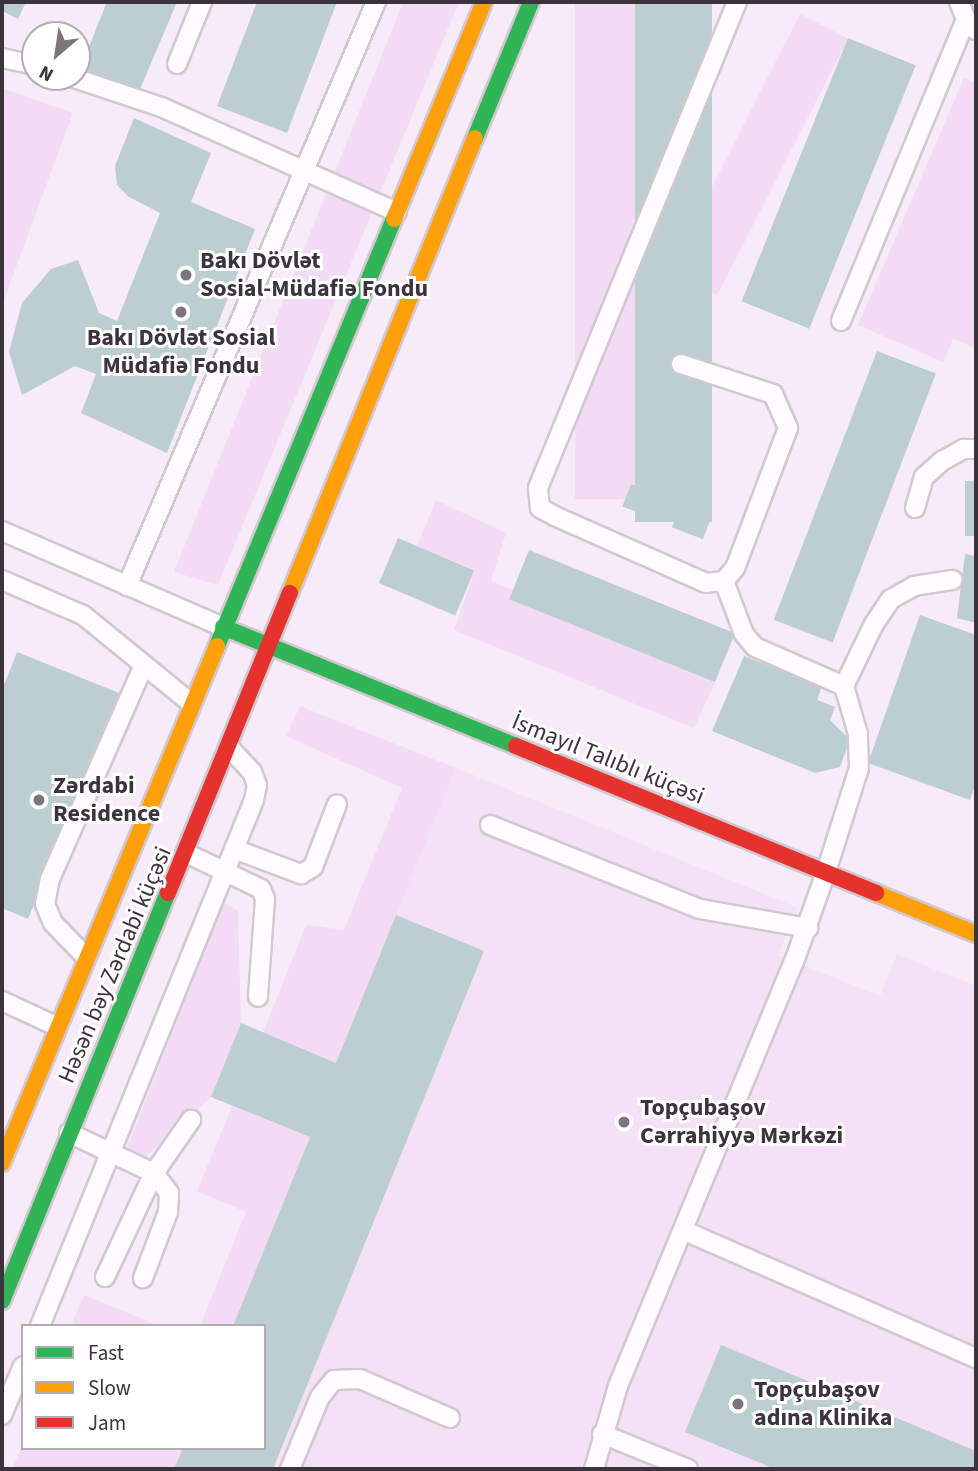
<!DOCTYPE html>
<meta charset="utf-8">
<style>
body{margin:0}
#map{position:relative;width:978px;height:1471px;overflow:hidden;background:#f6ebf7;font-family:"Source Sans 3",sans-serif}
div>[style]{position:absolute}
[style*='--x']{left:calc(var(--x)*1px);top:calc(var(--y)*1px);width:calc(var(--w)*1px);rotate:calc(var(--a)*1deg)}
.built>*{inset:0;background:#f4e1f5}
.green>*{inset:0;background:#f4dbf5;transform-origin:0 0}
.building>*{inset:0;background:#bdced0;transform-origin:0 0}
.roads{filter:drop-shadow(2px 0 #d1c8d2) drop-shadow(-2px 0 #d1c8d2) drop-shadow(0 2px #d1c8d2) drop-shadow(0 -2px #d1c8d2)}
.lane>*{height:18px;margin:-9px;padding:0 9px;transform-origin:9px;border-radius:9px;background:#fefcfe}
.fast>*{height:16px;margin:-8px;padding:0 8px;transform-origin:8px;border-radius:8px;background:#30b455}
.slow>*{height:16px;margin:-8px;padding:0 8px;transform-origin:8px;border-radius:8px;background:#ff9f0a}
.jam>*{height:16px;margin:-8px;padding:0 8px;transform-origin:8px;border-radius:8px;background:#e5322d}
.dots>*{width:19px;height:19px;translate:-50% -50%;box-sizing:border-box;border:4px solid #fff;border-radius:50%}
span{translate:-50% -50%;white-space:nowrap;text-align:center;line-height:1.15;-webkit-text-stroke:6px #fff;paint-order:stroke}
.poi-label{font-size:24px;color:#3c343c;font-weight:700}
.left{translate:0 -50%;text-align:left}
.street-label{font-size:24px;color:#3c343c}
.frame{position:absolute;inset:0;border:4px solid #3c343c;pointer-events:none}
.legend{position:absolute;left:21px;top:1324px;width:245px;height:126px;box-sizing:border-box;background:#fff;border:2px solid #b1aeb1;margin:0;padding:9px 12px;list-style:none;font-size:21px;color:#3c343c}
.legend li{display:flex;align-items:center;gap:14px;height:35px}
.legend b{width:35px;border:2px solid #b1aeb1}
.north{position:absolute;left:21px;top:21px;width:70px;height:70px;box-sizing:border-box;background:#fff;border:2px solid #b1aeb1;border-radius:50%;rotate:209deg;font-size:19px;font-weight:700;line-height:28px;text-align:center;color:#3c343c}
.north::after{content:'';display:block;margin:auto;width:24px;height:32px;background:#7d747d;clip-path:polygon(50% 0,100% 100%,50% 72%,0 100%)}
</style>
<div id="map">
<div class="built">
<div style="clip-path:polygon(456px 768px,798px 908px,778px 955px,794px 962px,880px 996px,897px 954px,976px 986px,976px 1469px,174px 1469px,183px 1448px,264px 1448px,264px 1326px,233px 1326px,310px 1138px,211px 1097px,241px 1023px,336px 1062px)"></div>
</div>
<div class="green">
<div style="clip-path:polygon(403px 2px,459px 2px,218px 585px,174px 572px)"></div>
<div style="left:575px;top:2px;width:60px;height:497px"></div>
<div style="left:800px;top:14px;width:54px;height:288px;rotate:27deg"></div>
<div style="clip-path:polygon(964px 78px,976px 83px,976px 348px,953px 339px,943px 362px,858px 325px)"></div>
<div style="clip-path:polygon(2px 88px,73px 113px,2px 305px)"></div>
<div style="clip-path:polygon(436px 500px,506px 533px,491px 581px,513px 590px,509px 599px,715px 683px,694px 728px,454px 630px,475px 570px,417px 546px)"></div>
<div style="clip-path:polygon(300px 706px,456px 768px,336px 1063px,263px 1033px,306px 925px,344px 930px,402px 788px,286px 736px)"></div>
<div style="clip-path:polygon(224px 902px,238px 911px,241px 1023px,211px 1097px,145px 1158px,126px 1150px)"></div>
<div style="clip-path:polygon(232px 1106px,310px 1137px,233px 1326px,200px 1326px,246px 1212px,197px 1191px)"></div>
<div style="clip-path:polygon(84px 1295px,143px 1319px,159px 1326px,71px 1326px)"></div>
<div style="clip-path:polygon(23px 1444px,23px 1448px,183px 1448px,174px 1469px,12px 1469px)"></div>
</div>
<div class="building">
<div style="clip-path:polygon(2px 2px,26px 2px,18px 19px,2px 11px)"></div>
<div style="clip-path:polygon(107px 2px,177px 2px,138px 94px,80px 69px)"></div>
<div style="clip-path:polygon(257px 2px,337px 2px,287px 133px,217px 106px)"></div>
<div style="left:635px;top:2px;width:77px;height:520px"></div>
<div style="left:848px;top:38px;width:73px;height:284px;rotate:22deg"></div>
<div style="clip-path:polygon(134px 118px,211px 153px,191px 202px,255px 229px,167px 453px,81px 413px,96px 374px,75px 366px,22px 395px,9px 352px,22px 303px,51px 269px,78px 260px,99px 313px,117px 321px,160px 213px,129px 197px,117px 185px,115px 166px)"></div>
<div style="left:877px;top:351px;width:63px;height:288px;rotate:21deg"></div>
<div style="left:965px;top:481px;width:11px;height:55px"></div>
<div style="left:631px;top:484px;width:33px;height:24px;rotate:21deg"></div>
<div style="left:681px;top:504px;width:33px;height:25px;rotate:21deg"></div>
<div style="left:398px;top:538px;width:83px;height:49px;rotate:23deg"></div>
<div style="left:529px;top:550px;width:222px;height:53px;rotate:22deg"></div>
<div style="clip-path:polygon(965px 554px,976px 556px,976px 623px,957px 618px)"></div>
<div style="clip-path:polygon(920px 615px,976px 635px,976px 783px,970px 800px,868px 763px)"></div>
<div style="clip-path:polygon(17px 652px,119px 693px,28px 919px,2px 908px,2px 690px)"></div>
<div style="clip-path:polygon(744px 656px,822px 686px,817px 700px,835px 707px,830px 720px,850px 740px,840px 767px,815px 773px,712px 731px)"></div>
<div style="clip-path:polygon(396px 915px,484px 951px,273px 1469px,174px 1469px,183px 1448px,264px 1448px,264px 1326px,233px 1326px,310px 1137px,211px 1097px,241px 1023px,336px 1063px)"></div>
<div style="clip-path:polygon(721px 1345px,976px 1451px,976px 1469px,775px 1469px,685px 1432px)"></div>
</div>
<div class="roads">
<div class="lane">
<div style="--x:959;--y:2;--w:18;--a:68"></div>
<div style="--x:966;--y:19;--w:15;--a:48"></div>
<div style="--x:2;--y:58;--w:34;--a:12"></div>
<div style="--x:177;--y:64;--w:67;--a:-68"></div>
<div style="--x:71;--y:77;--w:95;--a:18.4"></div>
<div style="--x:161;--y:107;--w:258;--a:24"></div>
<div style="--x:841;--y:321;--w:327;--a:-67.5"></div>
<div style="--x:681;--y:364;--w:97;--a:18.1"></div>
<div style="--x:773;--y:394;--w:37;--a:66"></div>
<div style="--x:788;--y:428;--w:150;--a:110.7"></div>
<div style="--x:735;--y:568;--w:17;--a:130"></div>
<div style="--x:724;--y:581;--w:18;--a:174"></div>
<div style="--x:706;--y:583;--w:165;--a:-156.1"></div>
<div style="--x:555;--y:516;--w:17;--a:-152"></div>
<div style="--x:540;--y:508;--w:20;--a:-96"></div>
<div style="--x:538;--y:488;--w:525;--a:-67.73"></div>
<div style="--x:915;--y:508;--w:32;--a:-74"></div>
<div style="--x:924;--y:477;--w:24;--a:-42"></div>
<div style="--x:942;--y:461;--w:25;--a:-29"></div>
<div style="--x:964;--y:449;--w:12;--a:0"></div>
<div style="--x:2;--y:531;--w:241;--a:23.5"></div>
<div style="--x:2;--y:580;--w:88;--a:23.4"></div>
<div style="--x:83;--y:615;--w:139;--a:39.2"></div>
<div style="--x:724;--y:581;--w:57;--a:69.3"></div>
<div style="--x:744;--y:634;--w:17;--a:50"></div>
<div style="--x:755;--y:647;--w:97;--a:23.7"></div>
<div style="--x:127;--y:586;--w:635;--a:-66.91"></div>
<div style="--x:490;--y:825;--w:226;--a:21.8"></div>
<div style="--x:700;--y:909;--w:110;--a:10"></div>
<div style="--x:234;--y:849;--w:72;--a:20.5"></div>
<div style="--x:301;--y:874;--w:14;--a:-30"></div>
<div style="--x:313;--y:867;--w:67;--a:-69.1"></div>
<div style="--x:186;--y:853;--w:83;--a:25.6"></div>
<div style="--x:261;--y:889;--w:11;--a:68"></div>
<div style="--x:265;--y:899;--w:98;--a:94.1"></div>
<div style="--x:85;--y:956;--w:46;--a:-134.1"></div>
<div style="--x:53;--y:923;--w:21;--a:-113"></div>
<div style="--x:45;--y:904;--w:25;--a:-79"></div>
<div style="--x:50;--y:879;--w:234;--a:-66.3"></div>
<div style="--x:2;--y:1001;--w:60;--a:24.8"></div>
<div style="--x:69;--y:1133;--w:94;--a:25.2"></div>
<div style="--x:154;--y:1173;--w:25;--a:53"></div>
<div style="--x:169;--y:1193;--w:19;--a:93"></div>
<div style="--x:168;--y:1212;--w:71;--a:110.7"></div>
<div style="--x:685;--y:1231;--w:318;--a:23.6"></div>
<div style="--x:105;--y:1277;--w:115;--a:-64.8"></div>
<div style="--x:154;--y:1173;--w:65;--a:-55.1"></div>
<div style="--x:40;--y:1326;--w:568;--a:-67.86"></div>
<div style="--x:254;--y:800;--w:15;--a:-79"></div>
<div style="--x:257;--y:785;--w:14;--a:-111"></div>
<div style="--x:252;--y:772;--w:34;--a:-133"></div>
<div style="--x:2;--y:1415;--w:53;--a:-66.8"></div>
<div style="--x:602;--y:1434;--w:93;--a:22.1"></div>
<div style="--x:290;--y:1469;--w:78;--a:-67.4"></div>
<div style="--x:320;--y:1397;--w:22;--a:-51"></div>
<div style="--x:334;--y:1380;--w:26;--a:-2"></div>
<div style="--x:360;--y:1379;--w:98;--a:23.4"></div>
<div style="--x:594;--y:1469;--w:86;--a:-73.9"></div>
<div style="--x:618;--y:1386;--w:459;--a:-67.5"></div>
<div style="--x:794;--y:962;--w:96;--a:-70.4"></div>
<div style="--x:826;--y:872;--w:109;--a:-72.4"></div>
<div style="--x:859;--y:768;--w:34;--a:-92"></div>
<div style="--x:858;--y:734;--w:50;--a:-106.3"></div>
<div style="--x:844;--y:686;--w:69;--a:-64.2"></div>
<div style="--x:874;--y:624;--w:30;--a:-56"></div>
<div style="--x:891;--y:599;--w:26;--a:-29"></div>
<div style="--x:914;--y:586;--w:39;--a:-9"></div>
</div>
<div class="fast">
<div style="--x:475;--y:138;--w:147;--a:-67.6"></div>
<div style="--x:223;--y:627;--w:316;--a:22.1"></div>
<div style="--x:217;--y:646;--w:462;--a:-67.5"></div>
<div style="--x:2;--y:1301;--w:440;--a:-67.9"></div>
</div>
<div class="slow">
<div style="--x:394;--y:219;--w:235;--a:-67.5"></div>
<div style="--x:290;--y:593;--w:491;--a:-67.9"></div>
<div style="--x:876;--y:893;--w:108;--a:22.3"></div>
<div style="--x:2;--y:1163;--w:560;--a:-67.42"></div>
</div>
<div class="jam">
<div style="--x:516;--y:746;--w:389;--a:22.2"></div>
<div style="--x:168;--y:893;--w:324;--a:-67.9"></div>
</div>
</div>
<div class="dots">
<div style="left:186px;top:275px;background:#7d747d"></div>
<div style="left:181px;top:312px;background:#7d747d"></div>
<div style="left:39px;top:800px;background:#7d747d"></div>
<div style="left:624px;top:1122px;background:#7d747d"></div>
<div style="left:738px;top:1404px;background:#7d747d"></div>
</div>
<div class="poi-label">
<span class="left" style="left:200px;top:275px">Bakı Dövlət<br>Sosial-Müdafiə Fondu</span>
<span style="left:181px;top:352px">Bakı Dövlət Sosial<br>Müdafiə Fondu</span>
<span class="left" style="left:53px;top:800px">Zərdabi<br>Residence</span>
<span class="left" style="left:640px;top:1122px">Topçubaşov<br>Cərrahiyyə Mərkəzi</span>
<span class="left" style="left:754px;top:1404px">Topçubaşov<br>adına Klinika</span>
</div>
<div class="street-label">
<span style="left:608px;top:759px;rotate:22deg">İsmayıl Talıblı küçəsi</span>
<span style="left:115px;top:965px;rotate:-67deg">Həsən bəy Zərdabi küçəsi</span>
</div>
<div class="frame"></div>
<ul class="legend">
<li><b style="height:9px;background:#30b455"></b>Fast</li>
<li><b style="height:9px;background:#ff9f0a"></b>Slow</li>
<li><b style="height:9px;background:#e5322d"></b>Jam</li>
</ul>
<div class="north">N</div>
</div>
